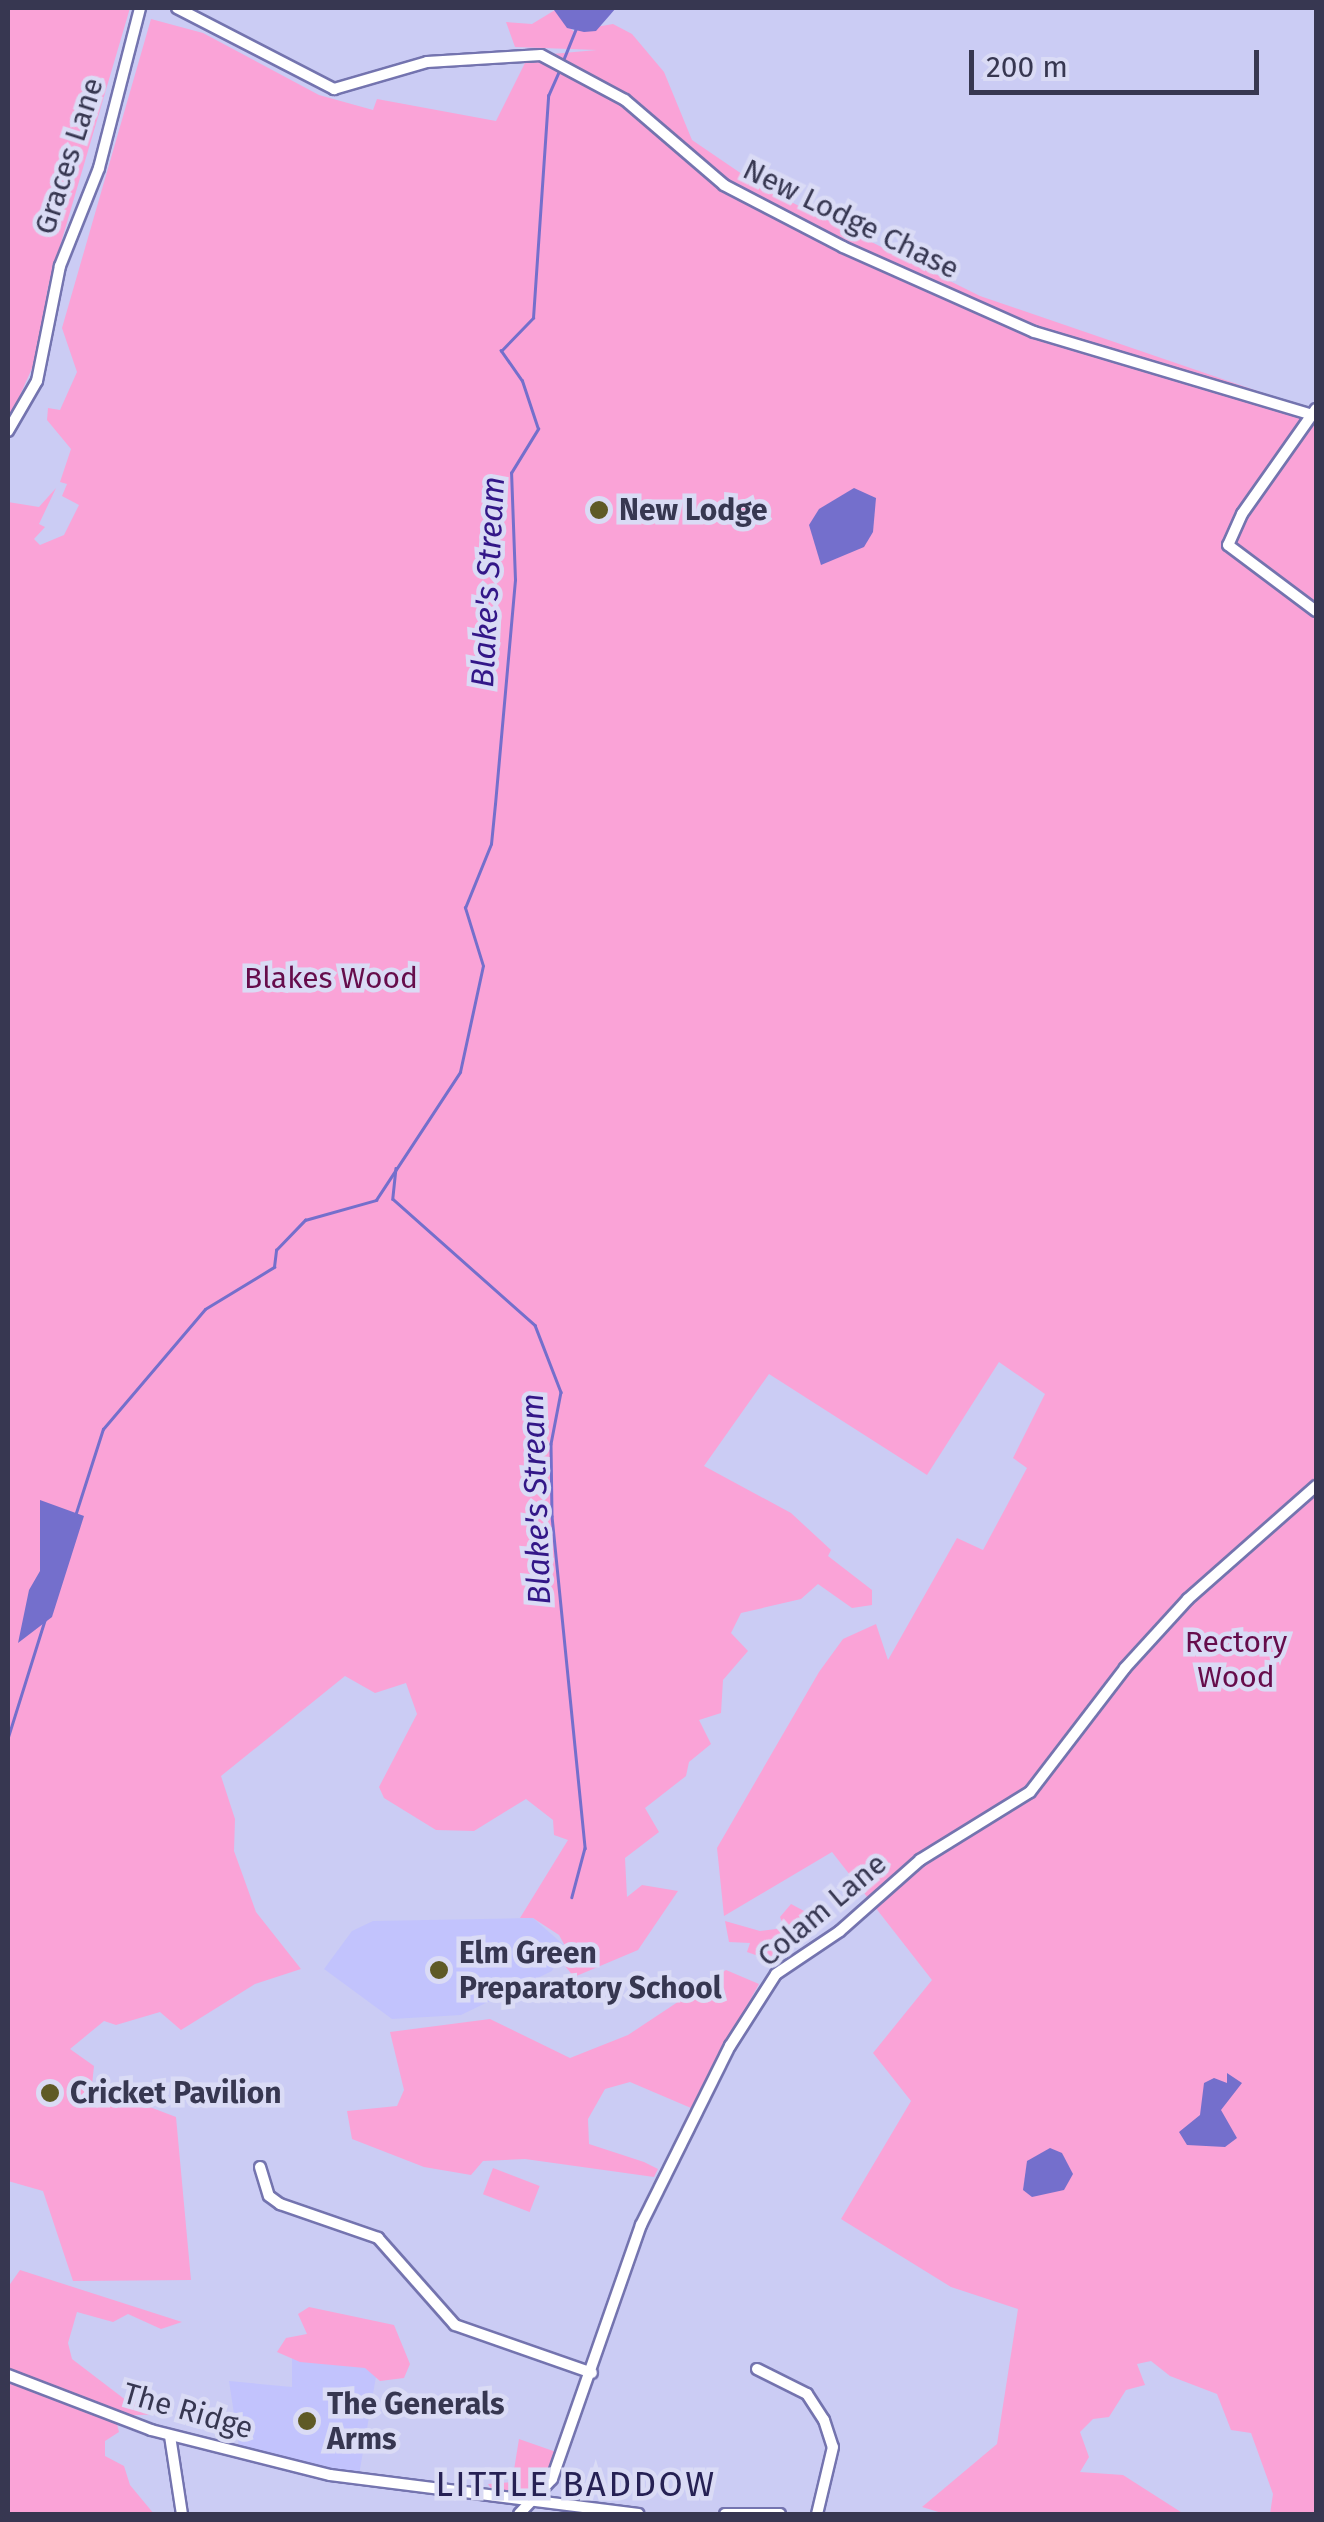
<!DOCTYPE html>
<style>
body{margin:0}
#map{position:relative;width:1324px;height:2522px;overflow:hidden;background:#cbccf4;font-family:"Fira Sans",sans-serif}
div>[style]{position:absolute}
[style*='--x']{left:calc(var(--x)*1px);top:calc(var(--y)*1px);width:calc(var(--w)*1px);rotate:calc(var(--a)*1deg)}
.built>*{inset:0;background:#c2c3fd}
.green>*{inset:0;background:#faa3d7;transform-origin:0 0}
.water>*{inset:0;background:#746fcc}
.stream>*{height:2.5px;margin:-1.25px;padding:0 1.25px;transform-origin:1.25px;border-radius:1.25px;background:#746fcc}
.roads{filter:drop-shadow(2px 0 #7474af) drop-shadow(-2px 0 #7474af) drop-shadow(0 2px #7474af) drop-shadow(0 -2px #7474af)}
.minor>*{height:10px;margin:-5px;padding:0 5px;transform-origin:5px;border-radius:5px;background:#fff}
.dots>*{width:28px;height:28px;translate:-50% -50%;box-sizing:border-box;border:5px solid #dadbf5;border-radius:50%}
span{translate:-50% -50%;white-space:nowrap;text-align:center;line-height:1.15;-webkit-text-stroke:9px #dadbf5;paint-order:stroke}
.street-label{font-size:30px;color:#373751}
.poi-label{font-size:30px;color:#373751;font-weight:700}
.left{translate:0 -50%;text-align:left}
.park-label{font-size:30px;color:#660c4b}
.water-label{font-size:32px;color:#331788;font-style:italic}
.quarter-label{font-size:35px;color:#262154;letter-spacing:2.5px}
.frame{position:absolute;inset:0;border:10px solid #373751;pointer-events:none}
.scale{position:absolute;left:969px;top:50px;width:290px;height:45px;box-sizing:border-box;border:5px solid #373751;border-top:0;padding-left:12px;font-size:30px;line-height:35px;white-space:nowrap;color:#373751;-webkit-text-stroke:8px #dadbf5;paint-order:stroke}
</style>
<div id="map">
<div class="built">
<div style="clip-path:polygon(533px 1918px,565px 1946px,552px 1971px,461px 2015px,392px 2019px,324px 1969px,352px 1931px,373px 1921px)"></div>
<div style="clip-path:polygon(292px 2351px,378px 2365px,359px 2475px,239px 2447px,229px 2381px,292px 2387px)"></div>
</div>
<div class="green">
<div style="clip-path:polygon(8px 8px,130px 8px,48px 287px,38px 355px,8px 422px)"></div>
<div style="clip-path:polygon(555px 10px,573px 31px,613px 24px,632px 34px,664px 72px,692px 140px,761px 187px,980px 296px,1316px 411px,1316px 2514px,1270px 2514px,1273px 2494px,1251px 2433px,1231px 2430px,1217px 2394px,1170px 2376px,1151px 2361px,1137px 2364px,1145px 2385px,1126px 2390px,1109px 2417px,1093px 2419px,1080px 2432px,1089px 2457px,1080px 2472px,1123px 2475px,1184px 2514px,945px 2514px,922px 2507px,997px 2444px,1018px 2309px,951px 2287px,841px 2219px,911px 2101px,873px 2053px,932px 1980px,832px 1852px,724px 1916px,717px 1848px,819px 1672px,843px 1639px,876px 1624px,888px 1660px,957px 1538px,983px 1550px,1027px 1468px,1013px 1458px,1045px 1394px,999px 1362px,927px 1475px,769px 1374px,704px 1466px,791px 1513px,831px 1550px,828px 1556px,872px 1590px,872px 1605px,852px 1608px,818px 1584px,801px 1599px,741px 1613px,731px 1633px,748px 1651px,723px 1680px,721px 1713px,699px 1720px,711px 1744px,689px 1762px,686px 1776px,645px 1808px,659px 1832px,625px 1858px,627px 1897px,642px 1885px,678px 1891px,638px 1950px,574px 1977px,557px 1956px,565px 1946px,559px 1935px,533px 1918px,520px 1918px,568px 1840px,554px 1835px,553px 1820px,526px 1799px,474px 1831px,436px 1830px,384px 1798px,379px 1787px,417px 1714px,406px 1683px,375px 1693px,345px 1676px,221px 1776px,235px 1819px,234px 1851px,256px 1912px,301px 1969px,255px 1984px,181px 2030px,160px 2012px,116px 2025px,104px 2021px,70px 2049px,94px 2066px,92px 2085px,176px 2117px,191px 2280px,73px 2281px,43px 2191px,8px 2181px,8px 502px,39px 507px,56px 488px,39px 524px,45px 527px,34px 539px,40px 545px,64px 535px,79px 505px,62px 496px,67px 484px,60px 482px,71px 449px,47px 420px,48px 408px,60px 410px,77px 372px,62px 328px,151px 19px,203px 33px,319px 95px,373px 110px,377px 99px,496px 121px,525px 63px,518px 57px,597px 50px,515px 47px,506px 22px,532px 24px)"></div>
<div style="clip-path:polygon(791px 1904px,806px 1912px,797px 1939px,772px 1961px,747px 1952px,750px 1943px,729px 1942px,725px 1921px,760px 1931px,784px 1928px,780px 1917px)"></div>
<div style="clip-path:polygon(726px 1970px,759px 1984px,691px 2108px,630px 2082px,605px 2089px,588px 2119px,589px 2144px,644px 2162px,658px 2169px,654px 2177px,525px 2159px,483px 2161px,471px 2175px,424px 2167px,352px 2139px,347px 2111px,397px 2106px,404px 2090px,390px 2032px,490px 2019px,570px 2058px,628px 2035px)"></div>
<div style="left:493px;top:2168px;width:50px;height:28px;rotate:21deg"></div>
<div style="clip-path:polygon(20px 2270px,182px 2322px,161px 2329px,128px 2314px,113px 2322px,77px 2312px,68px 2343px,72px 2359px,127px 2401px,159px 2405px,163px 2414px,115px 2416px,119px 2432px,105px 2441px,105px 2456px,124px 2466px,130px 2485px,154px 2514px,8px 2514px,8px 2287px)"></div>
<div style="clip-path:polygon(309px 2307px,394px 2325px,410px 2364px,404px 2378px,380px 2381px,365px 2368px,300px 2362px,277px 2352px,286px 2338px,307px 2334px,298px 2314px)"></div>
<div style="clip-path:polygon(519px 2439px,559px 2453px,548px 2479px,531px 2494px,492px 2490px,488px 2484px,512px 2482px)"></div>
</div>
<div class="water">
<div style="clip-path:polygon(616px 8px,596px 31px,584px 32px,567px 28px,554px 10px)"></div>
<div style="clip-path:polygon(854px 488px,876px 498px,873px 532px,864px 547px,821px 565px,809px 525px,819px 509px)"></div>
<div style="clip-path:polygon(40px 1500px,84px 1516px,52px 1617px,18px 1643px,29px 1590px,40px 1571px)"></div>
<div style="clip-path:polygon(1227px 2073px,1242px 2083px,1221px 2110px,1237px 2138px,1225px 2147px,1187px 2145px,1179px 2132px,1200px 2115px,1204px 2083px,1214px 2078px,1227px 2083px)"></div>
<div style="clip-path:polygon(1050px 2148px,1062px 2153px,1073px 2174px,1064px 2190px,1032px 2197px,1023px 2190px,1027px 2161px)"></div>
</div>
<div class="stream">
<div style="--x:562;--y:63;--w:37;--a:-68"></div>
<div style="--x:396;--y:1168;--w:31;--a:96"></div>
<div style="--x:393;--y:1199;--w:190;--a:41.6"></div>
<div style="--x:535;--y:1325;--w:72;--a:68.8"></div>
<div style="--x:561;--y:1392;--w:53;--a:100.9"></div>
<div style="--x:551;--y:1444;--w:72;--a:89.2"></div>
<div style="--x:552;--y:1516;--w:334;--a:84.3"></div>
<div style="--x:585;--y:1848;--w:51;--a:104.9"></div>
<div style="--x:75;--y:1516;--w:91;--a:-72.2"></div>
<div style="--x:103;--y:1429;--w:157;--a:-49.6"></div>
<div style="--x:205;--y:1309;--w:81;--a:-31.3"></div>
<div style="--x:274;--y:1267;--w:17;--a:-83"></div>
<div style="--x:276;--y:1250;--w:42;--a:-46"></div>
<div style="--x:305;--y:1220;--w:74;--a:-15.7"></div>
<div style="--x:376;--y:1200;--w:153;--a:-56.7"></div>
<div style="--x:460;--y:1072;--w:108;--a:-77.8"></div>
<div style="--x:483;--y:966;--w:61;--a:-107.2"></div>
<div style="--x:465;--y:908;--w:69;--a:-67.9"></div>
<div style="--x:491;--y:844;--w:40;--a:-84.3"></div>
<div style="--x:495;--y:804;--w:225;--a:-84.9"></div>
<div style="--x:515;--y:580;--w:107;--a:-92.1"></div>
<div style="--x:511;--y:473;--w:52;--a:-58.5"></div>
<div style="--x:538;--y:429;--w:51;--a:-108.4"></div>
<div style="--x:522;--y:381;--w:37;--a:-125"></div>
<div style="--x:501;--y:351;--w:46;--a:-45.9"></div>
<div style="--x:533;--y:318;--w:223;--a:-86.1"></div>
<div style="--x:548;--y:96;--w:27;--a:-66"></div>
<div style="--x:8;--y:1737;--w:124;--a:-72.6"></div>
</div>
<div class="roads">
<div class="minor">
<div style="--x:177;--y:8;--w:177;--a:27.3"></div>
<div style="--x:334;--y:89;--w:97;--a:-16.2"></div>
<div style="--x:427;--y:62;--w:114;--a:-3.5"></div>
<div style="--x:541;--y:55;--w:95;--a:28.2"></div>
<div style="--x:625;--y:100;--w:130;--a:40.6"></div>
<div style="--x:724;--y:185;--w:134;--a:27.5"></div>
<div style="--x:843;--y:247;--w:209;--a:24"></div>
<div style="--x:1034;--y:332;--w:291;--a:16.6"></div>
<div style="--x:1316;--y:409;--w:128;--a:125.2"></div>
<div style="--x:1242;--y:514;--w:34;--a:114"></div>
<div style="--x:1228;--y:545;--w:110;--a:36.9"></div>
<div style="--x:8;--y:431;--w:58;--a:-59.9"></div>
<div style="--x:37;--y:381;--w:117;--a:-78.7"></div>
<div style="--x:60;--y:266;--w:105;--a:-68.3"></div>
<div style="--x:99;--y:168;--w:165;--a:-75.6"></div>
<div style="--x:260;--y:2167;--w:30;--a:73"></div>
<div style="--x:269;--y:2196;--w:14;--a:36"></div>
<div style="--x:280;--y:2204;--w:104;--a:19.1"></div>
<div style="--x:378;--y:2238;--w:116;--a:48.5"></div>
<div style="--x:455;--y:2325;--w:145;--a:19.3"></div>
<div style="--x:757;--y:2369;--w:56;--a:26.6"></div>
<div style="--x:807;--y:2394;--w:31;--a:57"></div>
<div style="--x:824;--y:2420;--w:28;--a:72"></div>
<div style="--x:833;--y:2447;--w:69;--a:103.4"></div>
<div style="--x:8;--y:2375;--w:153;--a:21"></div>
<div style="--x:151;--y:2430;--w:185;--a:14.1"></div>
<div style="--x:330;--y:2475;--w:311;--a:7.2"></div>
<div style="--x:170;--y:2436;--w:79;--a:81.3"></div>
<div style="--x:519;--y:2514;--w:48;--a:-46.7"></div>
<div style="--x:552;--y:2479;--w:269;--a:-70.7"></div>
<div style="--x:641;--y:2225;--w:200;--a:-63.6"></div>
<div style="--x:730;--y:2046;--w:85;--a:-57.4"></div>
<div style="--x:776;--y:1974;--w:77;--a:-33.9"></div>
<div style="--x:840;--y:1931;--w:107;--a:-41.6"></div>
<div style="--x:920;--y:1860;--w:129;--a:-31.7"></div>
<div style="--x:1030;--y:1792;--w:156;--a:-52.5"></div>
<div style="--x:1125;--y:1668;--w:93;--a:-47.6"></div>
<div style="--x:1188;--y:1599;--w:171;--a:-41.4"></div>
<div style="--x:725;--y:2514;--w:55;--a:0"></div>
</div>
</div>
<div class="dots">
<div style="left:599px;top:510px;background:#5f5a26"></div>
<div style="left:439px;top:1970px;background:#5f5a26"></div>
<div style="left:50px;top:2093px;background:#5f5a26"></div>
<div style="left:307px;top:2421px;background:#5f5a26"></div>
</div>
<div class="street-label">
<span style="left:69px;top:156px;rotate:-72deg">Graces Lane</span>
<span style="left:851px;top:219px;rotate:26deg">New Lodge Chase</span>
<span style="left:822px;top:1910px;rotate:-40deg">Colam Lane</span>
<span style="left:188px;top:2411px;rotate:16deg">The Ridge</span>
</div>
<div class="poi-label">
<span class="left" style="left:619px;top:510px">New Lodge</span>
<span class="left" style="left:459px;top:1970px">Elm Green<br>Preparatory School</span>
<span class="left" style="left:70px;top:2093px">Cricket Pavilion</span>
<span class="left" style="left:327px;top:2421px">The Generals<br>Arms</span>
</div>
<div class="park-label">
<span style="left:331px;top:978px">Blakes Wood</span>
<span style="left:1236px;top:1659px">Rectory<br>Wood</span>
</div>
<div class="water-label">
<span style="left:488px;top:582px;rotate:-87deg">Blake's Stream</span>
<span style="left:536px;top:1499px;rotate:-92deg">Blake's Stream</span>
</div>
<div class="quarter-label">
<span style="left:576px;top:2484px">LITTLE BADDOW</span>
</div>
<div class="frame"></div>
<div class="scale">200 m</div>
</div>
